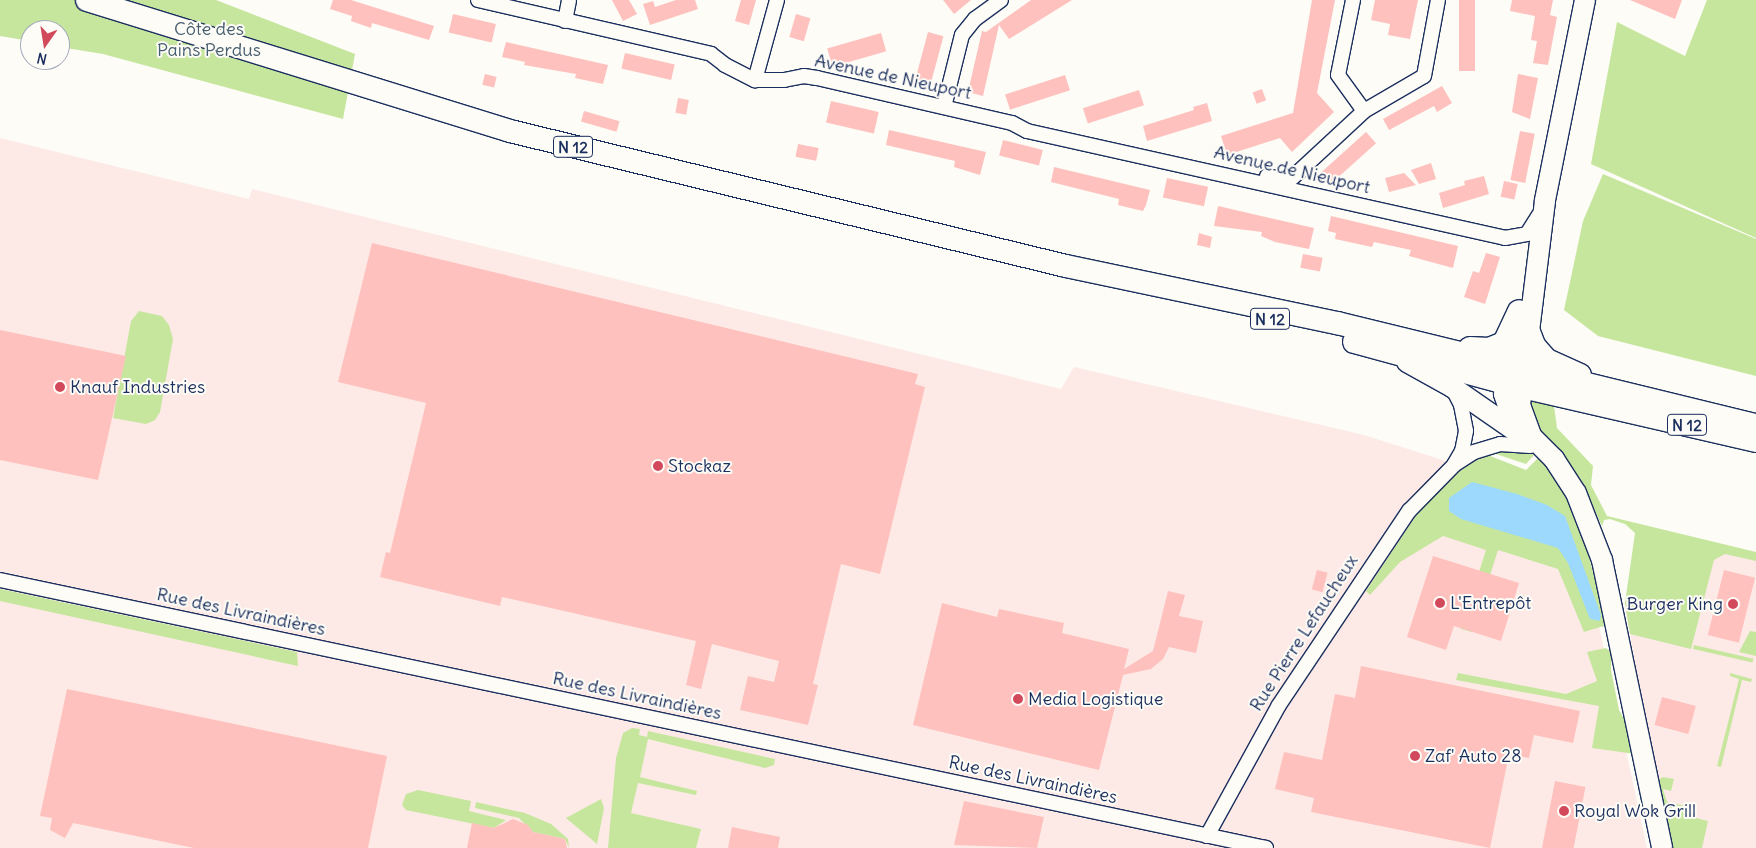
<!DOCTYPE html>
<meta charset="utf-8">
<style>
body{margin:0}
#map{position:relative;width:1756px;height:848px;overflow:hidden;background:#fdfcf7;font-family:Delius,sans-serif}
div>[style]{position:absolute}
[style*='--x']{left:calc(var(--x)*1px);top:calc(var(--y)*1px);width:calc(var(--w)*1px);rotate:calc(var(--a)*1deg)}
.built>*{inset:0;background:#fdeae6}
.green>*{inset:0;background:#c6e69e;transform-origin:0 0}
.water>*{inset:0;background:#9cd9fd}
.building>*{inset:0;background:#fec1bd;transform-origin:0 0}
.roads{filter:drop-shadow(1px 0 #1b2f5e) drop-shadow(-1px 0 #1b2f5e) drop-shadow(0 1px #1b2f5e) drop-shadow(0 -1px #1b2f5e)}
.street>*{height:14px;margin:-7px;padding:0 7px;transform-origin:7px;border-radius:7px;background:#fdfcf7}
.secondary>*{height:20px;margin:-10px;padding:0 10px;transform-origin:10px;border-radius:10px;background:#fdfcf7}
.primary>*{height:22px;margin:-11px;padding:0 11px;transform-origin:11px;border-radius:11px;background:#fdfcf7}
.dots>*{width:14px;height:14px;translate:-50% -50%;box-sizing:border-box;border:2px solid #fdfcf7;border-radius:50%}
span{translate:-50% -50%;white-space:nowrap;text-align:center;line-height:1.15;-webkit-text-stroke:4px #fdfcf7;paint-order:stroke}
.shield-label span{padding:1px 4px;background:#fdfcf7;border:1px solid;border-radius:4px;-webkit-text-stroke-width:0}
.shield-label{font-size:16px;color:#1b2f5e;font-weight:700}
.park-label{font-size:18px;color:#465d6e}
.street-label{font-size:18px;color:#1b2f5e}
.poi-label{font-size:18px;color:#1b2f5e}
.left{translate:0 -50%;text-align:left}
.right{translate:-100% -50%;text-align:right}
.north{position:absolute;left:20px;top:20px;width:50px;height:50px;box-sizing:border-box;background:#fdfcf7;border:1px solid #a3aaba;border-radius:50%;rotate:193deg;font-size:14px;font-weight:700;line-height:20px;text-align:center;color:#1b2f5e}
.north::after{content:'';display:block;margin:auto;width:18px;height:22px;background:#d1495b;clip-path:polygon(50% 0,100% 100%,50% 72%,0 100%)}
</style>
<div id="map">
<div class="built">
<div style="clip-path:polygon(0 138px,249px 199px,252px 189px,1061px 389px,1074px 367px,1364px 435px,1572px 501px,1647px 848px,0 848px)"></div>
<div style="clip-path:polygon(1636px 544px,1756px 552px,1756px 848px,1669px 848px,1625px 607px)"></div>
</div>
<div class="green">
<div style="clip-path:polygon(0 0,216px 0,355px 54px,343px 119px,103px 54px,60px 47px,60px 30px,30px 30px,30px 41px,0 36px)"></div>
<div style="clip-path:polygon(1707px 0,1756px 0,1756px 238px,1591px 164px,1617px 22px,1685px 56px)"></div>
<div style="clip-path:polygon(1603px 174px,1756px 239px,1756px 376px,1598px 336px,1564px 310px,1583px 221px)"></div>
<div style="clip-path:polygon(139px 311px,162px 316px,169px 325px,173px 339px,160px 412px,155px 420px,146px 424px,113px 418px,131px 321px)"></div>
<div style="clip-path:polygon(1526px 399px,1554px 406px,1557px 428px,1593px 466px,1591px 485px,1607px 516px,1756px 552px,1756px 561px,1725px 554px,1714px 560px,1691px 649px,1630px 634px,1625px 603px,1635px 533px,1625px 524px,1610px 519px,1604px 520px,1602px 526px,1580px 479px,1542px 441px)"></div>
<div style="clip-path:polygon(1494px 450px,1524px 450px,1534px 455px,1526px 464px,1496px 454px)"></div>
<div style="clip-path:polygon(1485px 454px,1526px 470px,1538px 458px,1562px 484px,1581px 527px,1607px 625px,1584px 632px,1558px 569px,1498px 550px,1472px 632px,1461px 629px,1486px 550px,1443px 536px,1400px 562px,1370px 595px,1366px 591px,1421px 508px,1457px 473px)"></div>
<div style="clip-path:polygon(0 589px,297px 652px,298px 666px,0 601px)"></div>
<div style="clip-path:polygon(1750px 631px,1756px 632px,1756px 656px,1739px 652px)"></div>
<div style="left:1694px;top:645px;width:61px;height:4px;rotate:13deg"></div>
<div style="clip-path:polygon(1606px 648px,1611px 652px,1611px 670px,1619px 710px,1628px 726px,1635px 754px,1592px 748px,1599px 706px,1456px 680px,1458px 673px,1566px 694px,1597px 681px,1587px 652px)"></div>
<div style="clip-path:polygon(1730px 673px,1752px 679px,1751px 682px,1742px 680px,1721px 767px,1717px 766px,1739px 679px,1730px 676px)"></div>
<div style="clip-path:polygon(632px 728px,640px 729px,639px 735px,647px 737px,648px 731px,775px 759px,774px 765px,765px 768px,648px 739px,640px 777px,697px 791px,696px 795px,638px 783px,631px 813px,701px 829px,696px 848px,608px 848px,616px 758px,623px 733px)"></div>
<div style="clip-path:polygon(1663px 777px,1674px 779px,1671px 791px,1663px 789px,1667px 802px,1686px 806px,1684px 815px,1708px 821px,1702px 848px,1671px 848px,1658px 780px)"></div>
<div style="clip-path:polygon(418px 790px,471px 801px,469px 811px,506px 820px,494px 828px,406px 810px,402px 805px,406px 794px)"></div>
<div style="clip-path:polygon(601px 799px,604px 808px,597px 844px,566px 818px)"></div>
<div style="clip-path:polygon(476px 802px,525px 813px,551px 824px,568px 839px,569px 848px,565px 839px,533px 832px,519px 818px,475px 808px)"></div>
</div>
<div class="water">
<div style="clip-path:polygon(1472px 482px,1517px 494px,1547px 505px,1565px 516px,1601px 615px,1600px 621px,1590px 619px,1568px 563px,1558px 548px,1461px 519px,1449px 511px,1449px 498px)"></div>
</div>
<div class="building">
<div style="clip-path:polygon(333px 0,351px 0,434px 26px,429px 40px,372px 23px,371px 28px,351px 21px,352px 16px,330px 9px)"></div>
<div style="clip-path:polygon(612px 0,629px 0,637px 14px,623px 21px)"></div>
<div style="clip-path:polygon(676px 0,695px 0,698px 9px,650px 25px,643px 4px,653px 1px,655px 7px)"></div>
<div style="clip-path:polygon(741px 0,756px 0,749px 25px,735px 21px)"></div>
<div style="clip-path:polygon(943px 0,971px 0,954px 14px)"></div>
<div style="clip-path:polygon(1031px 0,1072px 0,1009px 39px,999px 25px,983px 96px,968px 92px,982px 31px,986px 32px)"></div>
<div style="clip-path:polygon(1312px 0,1335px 0,1317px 93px,1334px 112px,1292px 152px,1280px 138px,1227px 155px,1221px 136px,1293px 113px)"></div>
<div style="clip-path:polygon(1375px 0,1418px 0,1410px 39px,1388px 35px,1390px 24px,1371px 20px)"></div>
<div style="left:1459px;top:0;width:16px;height:71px"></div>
<div style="clip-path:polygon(1512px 0,1553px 0,1550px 15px,1557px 17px,1548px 65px,1533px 63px,1537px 41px,1531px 40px,1535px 16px,1510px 11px)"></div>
<div style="clip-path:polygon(1630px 0,1682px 0,1675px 19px)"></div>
<div style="left:453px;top:14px;width:44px;height:19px;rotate:13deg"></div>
<div style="left:796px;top:14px;width:15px;height:24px;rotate:16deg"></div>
<div style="left:928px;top:32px;width:16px;height:55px;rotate:15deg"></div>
<div style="left:881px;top:33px;width:19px;height:56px;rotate:74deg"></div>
<div style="clip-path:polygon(506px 42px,608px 65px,603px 84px,575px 78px,576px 74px,524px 65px,525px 62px,502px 57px)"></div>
<div style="left:625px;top:53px;width:51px;height:16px;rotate:13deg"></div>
<div style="left:485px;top:74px;width:12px;height:11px;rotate:14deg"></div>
<div style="clip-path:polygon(1518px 74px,1538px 78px,1530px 119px,1512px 112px)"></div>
<div style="left:1065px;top:75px;width:16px;height:63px;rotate:72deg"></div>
<div style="clip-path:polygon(1442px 86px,1452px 103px,1437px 112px,1434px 106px,1389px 130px,1383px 119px)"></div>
<div style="left:1262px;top:89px;width:12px;height:10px;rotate:70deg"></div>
<div style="left:1139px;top:90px;width:16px;height:59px;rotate:72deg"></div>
<div style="left:678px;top:98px;width:11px;height:15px;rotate:10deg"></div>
<div style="left:831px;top:101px;width:49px;height:22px;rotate:13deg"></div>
<div style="clip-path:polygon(1207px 103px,1212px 121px,1147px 141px,1143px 126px,1194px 110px,1193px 107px)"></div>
<div style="left:584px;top:111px;width:37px;height:11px;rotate:16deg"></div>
<div style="clip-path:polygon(889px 130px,986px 152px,980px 175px,954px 167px,955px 161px,886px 145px)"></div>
<div style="left:1520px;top:131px;width:15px;height:50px;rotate:11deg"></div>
<div style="left:1366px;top:132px;width:15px;height:63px;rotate:48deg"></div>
<div style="left:1003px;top:140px;width:41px;height:16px;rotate:14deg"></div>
<div style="left:798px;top:144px;width:21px;height:13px;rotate:11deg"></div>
<div style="clip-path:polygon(1431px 163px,1436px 179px,1419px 184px,1411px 170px)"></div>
<div style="clip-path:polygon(1054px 167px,1150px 190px,1146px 205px,1143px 211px,1122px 206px,1118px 205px,1119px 199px,1051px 182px)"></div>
<div style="clip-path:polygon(1404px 173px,1416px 185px,1389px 192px,1385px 178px)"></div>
<div style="clip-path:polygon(1484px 176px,1489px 194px,1443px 208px,1439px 193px,1465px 185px,1464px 181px)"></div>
<div style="left:1167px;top:178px;width:42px;height:20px;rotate:12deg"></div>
<div style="left:1504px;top:181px;width:14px;height:16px;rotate:12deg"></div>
<div style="clip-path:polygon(1218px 206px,1314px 228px,1309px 249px,1275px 242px,1261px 236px,1262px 232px,1214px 226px)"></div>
<div style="clip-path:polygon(1331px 216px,1458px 246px,1453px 268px,1409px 256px,1411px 250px,1374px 242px,1372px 247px,1335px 239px,1336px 233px,1328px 231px)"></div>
<div style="clip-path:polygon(1199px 233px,1212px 237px,1210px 248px,1197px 245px)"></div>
<div style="clip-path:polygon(372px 243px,918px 374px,915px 384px,925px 387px,880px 574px,841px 564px,813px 684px,818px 685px,808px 725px,740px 710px,748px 676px,774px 682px,779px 661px,712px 644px,701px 689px,686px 685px,696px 641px,502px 597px,500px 606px,380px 577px,386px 552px,390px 553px,426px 403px,338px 382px)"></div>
<div style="clip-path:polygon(1486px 253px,1500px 257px,1485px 304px,1464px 297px,1473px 271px,1479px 273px)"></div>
<div style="left:1303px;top:254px;width:20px;height:14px;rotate:11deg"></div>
<div style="clip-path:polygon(0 330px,126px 356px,98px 480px,0 460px)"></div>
<div style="clip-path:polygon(1433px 556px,1519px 583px,1501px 641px,1454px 626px,1446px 650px,1407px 637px)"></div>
<div style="left:1317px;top:570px;width:11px;height:20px;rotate:15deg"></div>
<div style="left:1724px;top:570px;width:32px;height:67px;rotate:14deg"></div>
<div style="clip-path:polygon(1168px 591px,1185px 595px,1179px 616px,1203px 621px,1196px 653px,1169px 647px,1163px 659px,1151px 669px,1123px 675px,1099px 770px,913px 725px,942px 603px,997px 617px,999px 609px,1064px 623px,1062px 633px,1129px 649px,1124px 669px,1153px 651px)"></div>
<div style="clip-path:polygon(1361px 666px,1580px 711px,1573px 743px,1534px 735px,1529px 758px,1509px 754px,1490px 848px,1311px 812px,1314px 798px,1275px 789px,1284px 752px,1322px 760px,1335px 694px,1355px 698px)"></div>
<div style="clip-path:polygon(67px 689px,387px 756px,368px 848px,194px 848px,73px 823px,65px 838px,50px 830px,52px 818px,40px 816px)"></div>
<div style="left:1662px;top:697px;width:35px;height:29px;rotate:15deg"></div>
<div style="left:1555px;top:781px;width:31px;height:68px;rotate:11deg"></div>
<div style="clip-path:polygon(964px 801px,1044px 817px,1037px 848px,954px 845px)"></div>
<div style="clip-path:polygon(513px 819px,528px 825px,533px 832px,565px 839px,567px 848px,467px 848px,472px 823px,494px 828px)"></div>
<div style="clip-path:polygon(732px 827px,780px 837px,778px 848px,728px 848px)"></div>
</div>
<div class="roads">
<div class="street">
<div style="--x:478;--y:0;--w:239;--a:13"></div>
<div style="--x:711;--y:54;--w:18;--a:38"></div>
<div style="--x:725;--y:65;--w:34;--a:27"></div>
<div style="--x:755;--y:80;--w:29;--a:0"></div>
<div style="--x:784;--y:80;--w:20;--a:-11"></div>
<div style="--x:804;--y:76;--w:13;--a:9"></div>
<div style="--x:817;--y:78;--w:200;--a:13"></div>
<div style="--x:1012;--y:123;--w:17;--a:28"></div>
<div style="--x:1027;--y:131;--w:490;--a:12.6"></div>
<div style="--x:1505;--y:238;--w:22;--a:-10"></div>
<div style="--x:1527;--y:234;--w:22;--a:-58"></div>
<div style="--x:1353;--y:0;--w:76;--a:101.3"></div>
<div style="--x:1338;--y:75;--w:44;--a:54.2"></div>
<div style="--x:1364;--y:111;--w:69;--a:-30.3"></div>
<div style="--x:1424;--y:76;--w:77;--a:-79.6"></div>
<div style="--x:565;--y:21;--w:21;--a:-79"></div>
<div style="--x:755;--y:80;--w:83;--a:-74.6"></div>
<div style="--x:944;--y:107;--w:74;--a:-76"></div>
<div style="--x:962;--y:35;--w:21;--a:-51"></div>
<div style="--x:975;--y:19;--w:32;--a:-36"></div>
<div style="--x:1267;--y:176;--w:15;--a:11"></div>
<div style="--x:1282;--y:179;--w:18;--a:-22"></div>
<div style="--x:1292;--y:178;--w:98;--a:-42.9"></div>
<div style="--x:1453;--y:389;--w:18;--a:63"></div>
<div style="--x:1461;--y:405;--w:26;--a:79"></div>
<div style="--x:1466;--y:431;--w:20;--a:101"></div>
<div style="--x:1462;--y:451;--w:16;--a:120"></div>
<div style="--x:0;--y:580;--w:1294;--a:11.95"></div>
<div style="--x:1207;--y:836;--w:149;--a:-61.2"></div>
<div style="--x:1279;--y:705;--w:234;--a:-56.2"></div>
<div style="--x:1409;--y:511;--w:64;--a:-45.6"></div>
<div style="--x:1454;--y:465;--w:24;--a:-33"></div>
<div style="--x:1474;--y:452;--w:27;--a:-17"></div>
<div style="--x:1500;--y:444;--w:30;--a:4"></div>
</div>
<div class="secondary">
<div style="--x:1585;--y:0;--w:205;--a:101.3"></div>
<div style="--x:1545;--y:201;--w:206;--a:97"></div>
<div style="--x:1520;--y:405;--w:33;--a:70"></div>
<div style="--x:1531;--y:436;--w:33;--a:45"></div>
<div style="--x:1554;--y:459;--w:40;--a:57.1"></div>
<div style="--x:1576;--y:493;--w:72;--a:68.8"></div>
<div style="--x:1602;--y:560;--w:294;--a:78.2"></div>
<div style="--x:1529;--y:329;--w:17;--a:69"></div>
<div style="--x:1535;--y:345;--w:18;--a:49"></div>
<div style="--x:1547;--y:359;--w:37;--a:24"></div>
<div style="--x:1407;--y:362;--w:51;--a:29.1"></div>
<div style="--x:1452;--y:387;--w:79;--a:34.7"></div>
<div style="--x:1516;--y:429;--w:37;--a:-109"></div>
<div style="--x:1504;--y:394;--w:71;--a:-79.5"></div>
</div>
<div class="primary">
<div style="--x:87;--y:0;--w:443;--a:17.2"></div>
<div style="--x:510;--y:131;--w:572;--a:13.65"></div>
<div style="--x:1066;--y:266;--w:277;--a:11.9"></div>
<div style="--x:1337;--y:323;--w:431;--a:13.7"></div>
<div style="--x:1354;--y:342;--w:156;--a:15.2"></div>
<div style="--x:1505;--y:383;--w:258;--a:13"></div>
<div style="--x:1470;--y:348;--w:19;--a:3"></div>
<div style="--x:1489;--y:349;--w:16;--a:-22"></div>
<div style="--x:1504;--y:343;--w:35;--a:-65"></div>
</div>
</div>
<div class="dots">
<div style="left:60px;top:387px;background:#d1495b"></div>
<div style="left:658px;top:466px;background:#d1495b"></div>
<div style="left:1440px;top:603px;background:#d1495b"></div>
<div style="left:1733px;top:604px;background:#d1495b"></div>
<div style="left:1018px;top:699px;background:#d1495b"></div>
<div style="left:1415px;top:756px;background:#d1495b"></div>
<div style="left:1564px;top:811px;background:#d1495b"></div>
</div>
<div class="shield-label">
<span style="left:573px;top:147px">N 12</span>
<span style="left:1270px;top:319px">N 12</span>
<span style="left:1687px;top:425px">N 12</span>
</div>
<div class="park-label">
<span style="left:209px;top:40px">Côte des<br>Pains Perdus</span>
</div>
<div class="street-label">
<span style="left:893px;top:77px;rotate:12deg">Avenue de Nieuport</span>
<span style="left:1292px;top:170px;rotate:13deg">Avenue de Nieuport</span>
<span style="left:241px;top:612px;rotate:12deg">Rue des Livraindières</span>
<span style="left:1304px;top:633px;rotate:-57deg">Rue Pierre Lefaucheux</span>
<span style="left:637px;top:696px;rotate:12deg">Rue des Livraindières</span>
<span style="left:1033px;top:780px;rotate:12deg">Rue des Livraindières</span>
</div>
<div class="poi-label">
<span class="left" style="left:70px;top:387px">Knauf Industries</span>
<span class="left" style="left:668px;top:466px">Stockaz</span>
<span class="left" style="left:1450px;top:603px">L'Entrepôt</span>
<span class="right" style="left:1723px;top:604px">Burger King</span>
<span class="left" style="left:1028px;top:699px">Media Logistique</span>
<span class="left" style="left:1425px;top:756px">Zaf' Auto 28</span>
<span class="left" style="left:1574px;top:811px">Royal Wok Grill</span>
</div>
<div class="north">N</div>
</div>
